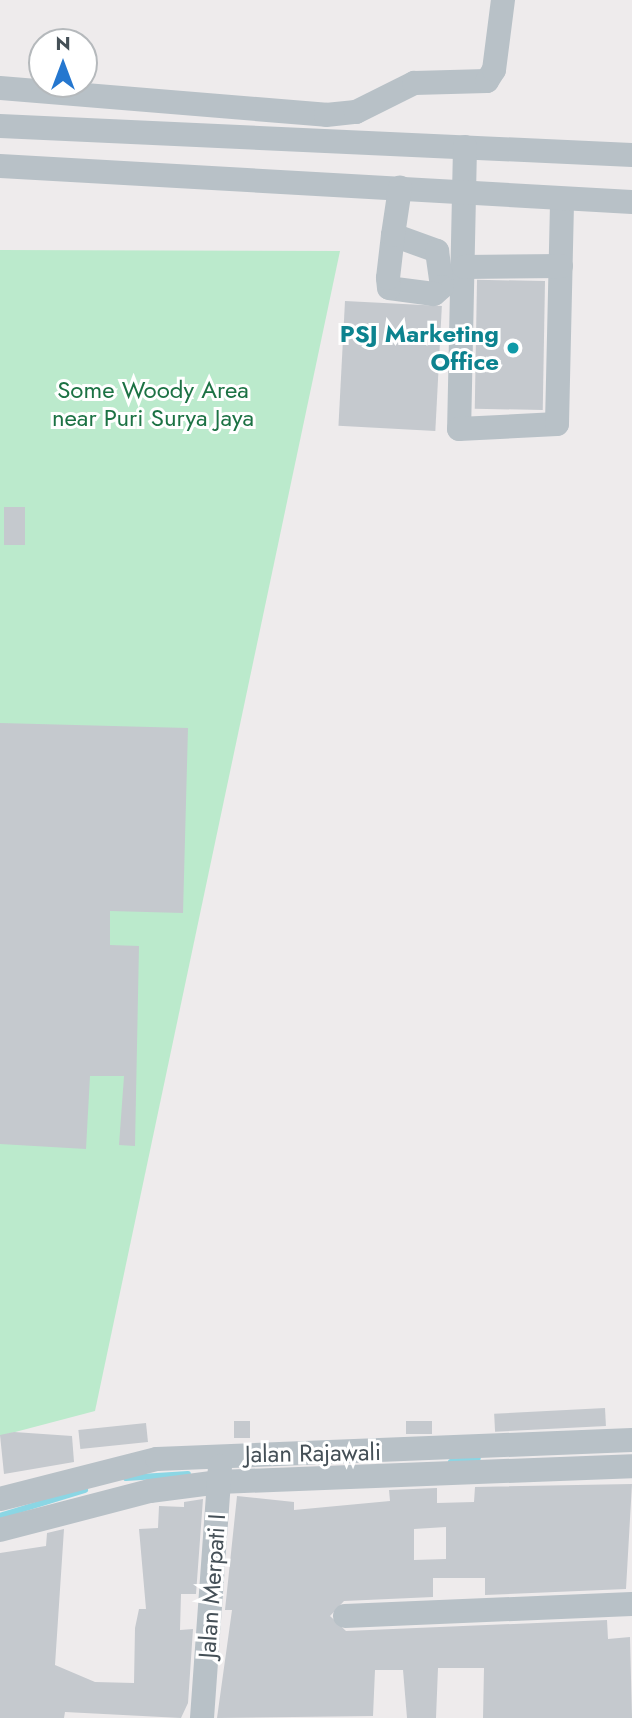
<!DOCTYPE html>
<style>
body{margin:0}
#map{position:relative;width:632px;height:1718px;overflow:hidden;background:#eeebec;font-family:Jost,sans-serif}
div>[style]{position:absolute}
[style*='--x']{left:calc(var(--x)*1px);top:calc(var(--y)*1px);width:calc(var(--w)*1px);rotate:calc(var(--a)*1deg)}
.green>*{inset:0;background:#bbeacc}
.stream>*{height:6px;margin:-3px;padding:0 3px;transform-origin:3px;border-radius:3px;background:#8bd6e4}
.building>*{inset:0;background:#c5c9ce;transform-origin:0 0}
.minor>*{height:24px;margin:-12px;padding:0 12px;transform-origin:12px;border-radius:12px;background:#b8c1c7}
.dots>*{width:19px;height:19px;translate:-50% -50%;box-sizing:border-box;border:4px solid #fff;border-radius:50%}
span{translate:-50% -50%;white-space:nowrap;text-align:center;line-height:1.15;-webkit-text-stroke:6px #fff;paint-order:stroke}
.culture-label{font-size:24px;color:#0d838f;font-weight:700}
.right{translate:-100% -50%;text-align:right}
.park-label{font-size:24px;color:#1c7244}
.street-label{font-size:24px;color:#455057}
.north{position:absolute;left:28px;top:28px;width:70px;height:70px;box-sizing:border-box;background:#fff;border:2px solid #b5b9bc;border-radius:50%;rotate:0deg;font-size:19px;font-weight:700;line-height:28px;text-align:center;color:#455057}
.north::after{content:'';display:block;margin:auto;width:24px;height:32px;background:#2577cf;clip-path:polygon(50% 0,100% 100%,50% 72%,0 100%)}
</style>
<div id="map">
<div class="green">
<div style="clip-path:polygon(0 250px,340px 251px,95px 1411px,0 1436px)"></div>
</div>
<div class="stream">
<div style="--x:451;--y:1462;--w:27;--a:-8"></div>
<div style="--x:126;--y:1478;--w:62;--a:-3.7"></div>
<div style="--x:0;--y:1516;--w:89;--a:-17"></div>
</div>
<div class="building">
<div style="left:545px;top:281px;width:129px;height:68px;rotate:91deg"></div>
<div style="left:345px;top:301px;width:97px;height:125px;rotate:3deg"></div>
<div style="left:4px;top:507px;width:21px;height:38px"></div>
<div style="clip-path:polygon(0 723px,188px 728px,183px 913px,110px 911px,110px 945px,139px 946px,135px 1146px,119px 1145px,124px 1076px,90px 1076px,86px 1149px,0 1144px)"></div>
<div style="left:605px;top:1408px;width:18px;height:111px;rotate:87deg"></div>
<div style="left:234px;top:1421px;width:16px;height:17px"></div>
<div style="left:406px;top:1421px;width:26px;height:13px"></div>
<div style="left:146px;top:1423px;width:19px;height:68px;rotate:84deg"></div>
<div style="clip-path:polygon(14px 1432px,72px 1436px,74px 1462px,4px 1474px,0 1435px)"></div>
<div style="clip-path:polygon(evenodd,632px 1484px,626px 1589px,485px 1595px,485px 1578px,433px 1578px,433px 1597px,344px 1601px,330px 1616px,346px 1631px,607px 1620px,608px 1639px,630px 1637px,632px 1718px,483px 1718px,484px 1668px,438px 1668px,436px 1718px,407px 1718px,403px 1670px,375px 1670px,373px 1716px,217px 1718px,232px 1610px,225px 1610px,237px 1496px,294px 1502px,294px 1510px,390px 1501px,389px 1490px,437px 1488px,437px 1503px,474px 1502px,475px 1487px,632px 1484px,446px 1527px,446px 1559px,414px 1560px,414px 1529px,446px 1527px)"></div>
<div style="clip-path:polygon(203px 1499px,196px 1594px,181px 1594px,180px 1630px,193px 1629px,188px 1703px,181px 1718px,65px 1712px,64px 1718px,0 1718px,0 1553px,46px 1546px,47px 1533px,64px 1529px,55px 1665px,95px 1682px,134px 1683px,135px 1628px,139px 1609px,146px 1609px,139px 1529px,158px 1528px,159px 1506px,184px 1507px,184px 1502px)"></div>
</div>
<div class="minor">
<div style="--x:0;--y:88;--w:327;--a:4.7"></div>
<div style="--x:326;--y:115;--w:30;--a:-6"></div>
<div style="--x:356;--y:112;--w:65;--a:-26.6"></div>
<div style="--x:414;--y:83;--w:73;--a:-1.6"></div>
<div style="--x:487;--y:81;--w:13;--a:-58"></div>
<div style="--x:494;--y:70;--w:71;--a:-82.7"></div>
<div style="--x:0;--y:126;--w:633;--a:2.63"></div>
<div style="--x:465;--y:147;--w:282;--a:91.2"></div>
<div style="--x:459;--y:429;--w:98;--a:-2.9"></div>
<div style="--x:557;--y:424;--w:223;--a:-88.7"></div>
<div style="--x:0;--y:166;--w:633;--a:3.26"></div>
<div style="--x:393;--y:235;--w:47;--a:20"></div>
<div style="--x:437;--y:251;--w:36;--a:82"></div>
<div style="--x:442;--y:287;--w:11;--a:139"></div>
<div style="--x:434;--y:294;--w:45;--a:-172.4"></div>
<div style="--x:389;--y:288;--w:10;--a:-96"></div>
<div style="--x:388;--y:278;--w:43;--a:-83.4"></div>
<div style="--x:393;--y:235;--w:48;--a:-81.5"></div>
<div style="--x:464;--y:267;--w:97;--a:-0.6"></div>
<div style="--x:0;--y:1499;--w:162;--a:-14.3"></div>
<div style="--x:157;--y:1459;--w:475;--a:-2.3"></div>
<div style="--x:0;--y:1530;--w:155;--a:-14.6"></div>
<div style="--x:150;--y:1491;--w:70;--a:-7.4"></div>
<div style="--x:219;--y:1482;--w:413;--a:-2.2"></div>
<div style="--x:345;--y:1616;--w:287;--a:-2.4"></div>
<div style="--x:202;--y:1718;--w:253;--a:-85.9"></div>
</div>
<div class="dots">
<div style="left:513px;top:348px;background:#0f9aa8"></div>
</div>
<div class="culture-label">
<span class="right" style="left:499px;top:348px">PSJ Marketing<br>Office</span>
</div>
<div class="park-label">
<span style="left:153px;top:404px">Some Woody Area<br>near Puri Surya Jaya</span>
</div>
<div class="street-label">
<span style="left:313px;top:1453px;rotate:-1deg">Jalan Rajawali</span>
<span style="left:212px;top:1586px;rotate:-86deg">Jalan Merpati I</span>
</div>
<div class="north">N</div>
</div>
